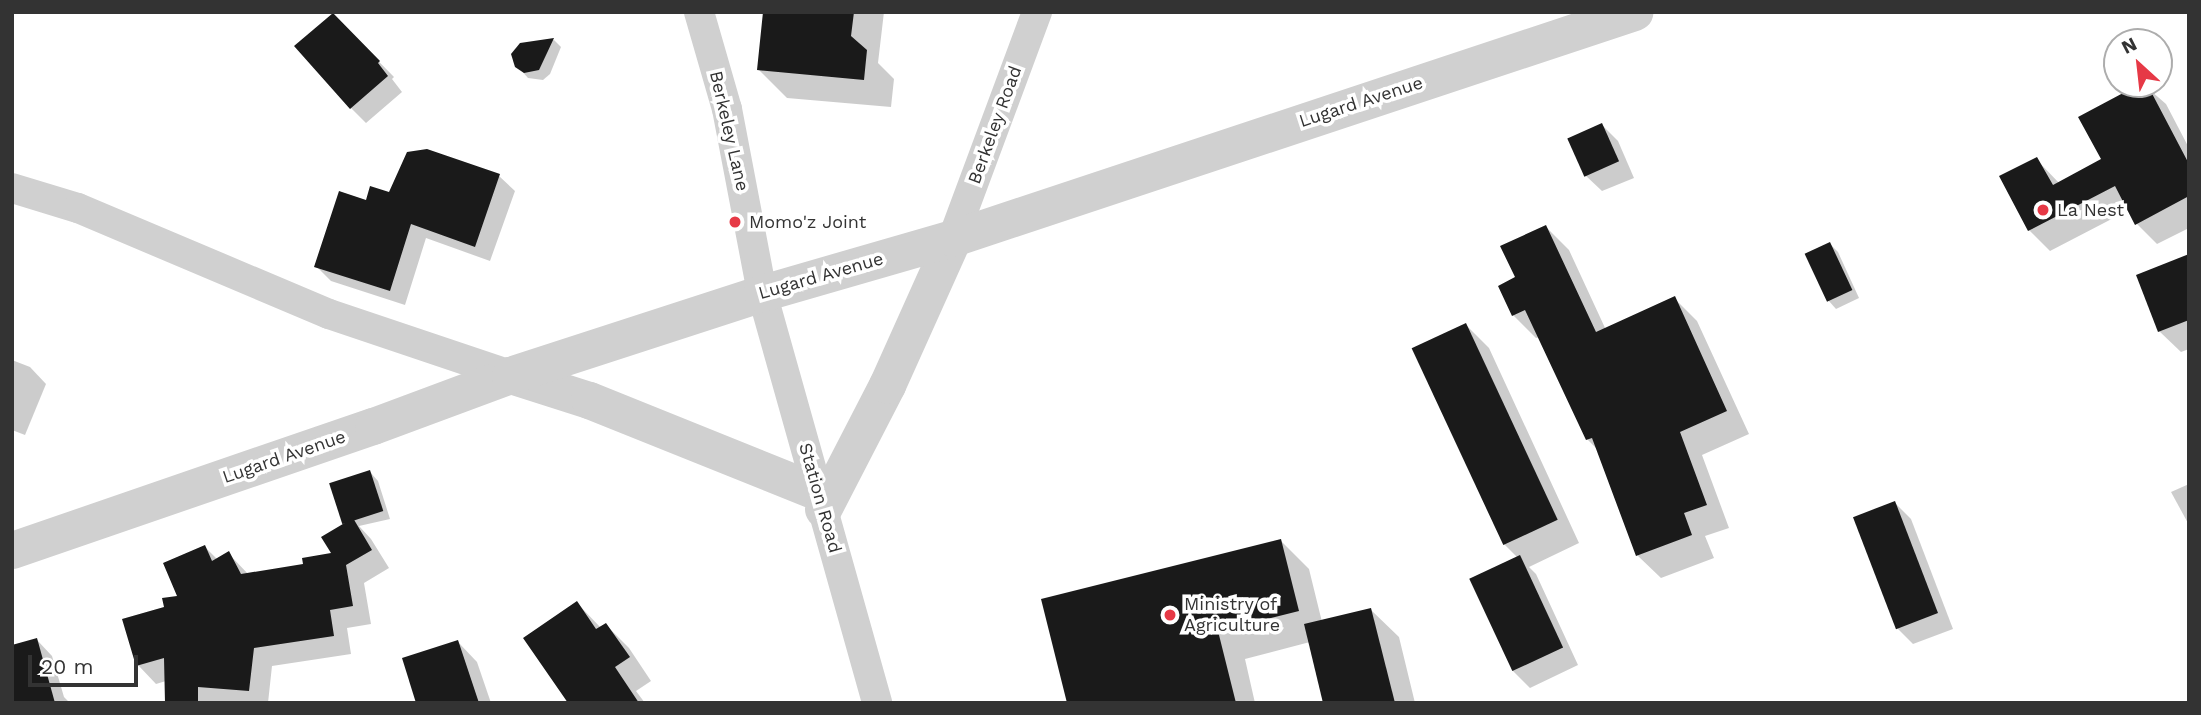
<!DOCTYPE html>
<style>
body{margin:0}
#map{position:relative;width:2201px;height:715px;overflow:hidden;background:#fff;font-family:"Work Sans",sans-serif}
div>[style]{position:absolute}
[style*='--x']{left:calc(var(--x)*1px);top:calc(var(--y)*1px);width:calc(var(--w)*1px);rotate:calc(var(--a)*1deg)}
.shadow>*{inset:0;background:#0003}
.building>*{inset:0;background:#1a1a1a;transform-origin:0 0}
.minor>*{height:30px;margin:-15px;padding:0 15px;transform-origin:15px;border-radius:15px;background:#d0d0d0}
.tertiary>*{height:37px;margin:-18.5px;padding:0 18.5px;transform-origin:18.5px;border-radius:18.5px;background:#d0d0d0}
.dots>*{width:19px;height:19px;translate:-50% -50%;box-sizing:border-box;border:4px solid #fff;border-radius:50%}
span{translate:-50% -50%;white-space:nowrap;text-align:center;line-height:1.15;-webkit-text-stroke:7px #fff;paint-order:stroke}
.street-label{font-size:18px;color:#333}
.poi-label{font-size:18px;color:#333}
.left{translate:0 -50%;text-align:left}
.frame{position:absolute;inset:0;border:14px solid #333;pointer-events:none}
.north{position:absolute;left:2103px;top:28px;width:70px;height:70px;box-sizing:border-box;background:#fff;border:2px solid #adadad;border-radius:50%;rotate:333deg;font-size:19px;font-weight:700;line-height:28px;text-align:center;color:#333}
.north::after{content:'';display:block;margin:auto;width:24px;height:32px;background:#e63946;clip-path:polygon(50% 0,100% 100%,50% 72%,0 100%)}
.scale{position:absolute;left:28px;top:655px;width:110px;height:32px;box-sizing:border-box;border:4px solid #333;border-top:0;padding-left:9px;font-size:21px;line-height:24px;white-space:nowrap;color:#333;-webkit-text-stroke:5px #fff;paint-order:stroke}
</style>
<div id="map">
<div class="shadow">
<div style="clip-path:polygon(764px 12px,884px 12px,878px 63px,894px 79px,891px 107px,787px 98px,759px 70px)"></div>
<div style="clip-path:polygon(333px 15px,394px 77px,392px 79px,402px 92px,366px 123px,351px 108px)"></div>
<div style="clip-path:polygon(554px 40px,561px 47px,550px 74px,543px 80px,528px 78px,520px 69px,521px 45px)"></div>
<div style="clip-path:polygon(2143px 84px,2166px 104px,2189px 148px,2189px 228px,2157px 244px,2137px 224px,2129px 210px,2050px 251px,2029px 230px,2001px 177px,2036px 159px,2060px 184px,2103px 160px)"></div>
<div style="clip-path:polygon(1602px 125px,1618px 141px,1634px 178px,1602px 191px,1585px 175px)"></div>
<div style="clip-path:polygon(427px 150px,499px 176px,515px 191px,490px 261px,426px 238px,405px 305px,331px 281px,316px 266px,367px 202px,390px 195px)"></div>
<div style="clip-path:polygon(1546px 227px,1569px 250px,1606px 330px,1674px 298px,1697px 321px,1749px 434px,1702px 455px,1729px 528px,1705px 536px,1714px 558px,1661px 578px,1638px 556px,1598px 450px,1587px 439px,1540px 337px,1536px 338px,1513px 315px,1500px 286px,1517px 278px)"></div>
<div style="clip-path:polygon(1830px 244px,1838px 252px,1859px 298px,1836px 309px,1828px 300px,1807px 255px)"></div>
<div style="clip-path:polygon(2189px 256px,2189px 349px,2181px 352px,2159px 331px)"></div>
<div style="clip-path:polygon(1466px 325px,1489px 348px,1579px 543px,1529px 567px,1536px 574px,1578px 665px,1530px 688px,1513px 671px,1518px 558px,1504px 544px)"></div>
<div style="clip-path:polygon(12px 360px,30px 367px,46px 384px,25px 435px,12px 430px)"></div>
<div style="clip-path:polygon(370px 472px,378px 481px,390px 519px,359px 526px,371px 539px,389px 568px,364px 583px,371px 624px,347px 628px,351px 654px,272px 666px,268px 703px,167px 703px,166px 681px,156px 684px,138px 665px,166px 608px,179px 597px,205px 547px,218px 560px,229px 554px,249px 575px,305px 566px,334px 555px,346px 524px,342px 520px)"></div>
<div style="clip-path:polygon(2189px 484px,2189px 525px,2171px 492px)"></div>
<div style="clip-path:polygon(1895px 503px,1911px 519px,1953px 629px,1913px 644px,1897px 628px)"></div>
<div style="clip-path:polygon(1281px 541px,1309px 569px,1322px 622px,1371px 610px,1399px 637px,1415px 703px,1325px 703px,1310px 642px,1245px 659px,1255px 703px,1069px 703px)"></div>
<div style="clip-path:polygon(577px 603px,601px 628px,606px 625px,629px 648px,651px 681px,636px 691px,645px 703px,570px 703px)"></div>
<div style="clip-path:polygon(37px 640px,52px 656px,64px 697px,70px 703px,12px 703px,12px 645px)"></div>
<div style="clip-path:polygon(458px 642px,477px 662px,491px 703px,418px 703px)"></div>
</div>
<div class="building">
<div style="clip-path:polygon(763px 12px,854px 12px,851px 36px,867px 50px,864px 80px,757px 70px)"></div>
<div style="clip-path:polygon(333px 13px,380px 61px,378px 63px,388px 76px,350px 109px,294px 46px)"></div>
<div style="clip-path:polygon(554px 38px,539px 70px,524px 73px,515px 67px,511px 54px,520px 43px)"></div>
<div style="clip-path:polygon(2140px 84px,2147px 84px,2189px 164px,2189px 196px,2135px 225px,2115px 186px,2028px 231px,1999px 176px,2037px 157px,2053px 185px,2101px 159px,2078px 117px)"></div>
<div style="left:1602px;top:123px;width:42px;height:38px;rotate:66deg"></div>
<div style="clip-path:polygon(427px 149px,500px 174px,475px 247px,411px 224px,390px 291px,314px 267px,339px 191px,366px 200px,370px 186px,389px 192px,407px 152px)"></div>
<div style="clip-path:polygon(1546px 225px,1596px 332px,1675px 296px,1727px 411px,1680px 432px,1707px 505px,1684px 513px,1692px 535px,1636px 556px,1592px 438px,1586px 440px,1525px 310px,1512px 316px,1498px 286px,1515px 277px,1500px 246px)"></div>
<div style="left:1830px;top:242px;width:53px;height:28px;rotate:65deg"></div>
<div style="clip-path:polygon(2189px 254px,2189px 320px,2158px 332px,2136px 275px)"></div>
<div style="left:1466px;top:323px;width:217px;height:60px;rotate:65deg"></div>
<div style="left:370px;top:470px;width:43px;height:43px;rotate:72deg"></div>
<div style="left:1895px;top:501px;width:120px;height:45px;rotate:69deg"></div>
<div style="clip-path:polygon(353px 518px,372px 550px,346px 565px,353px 606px,330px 610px,334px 636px,254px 648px,249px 691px,198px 687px,198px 703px,165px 703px,164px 658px,136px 666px,122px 619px,164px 607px,162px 598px,177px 596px,163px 563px,205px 545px,212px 561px,229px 551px,241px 574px,303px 564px,302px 558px,331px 553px,321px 537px)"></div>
<div style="clip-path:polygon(1281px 539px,1299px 611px,1218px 631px,1236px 703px,1067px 703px,1041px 599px)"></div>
<div style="left:1520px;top:555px;width:102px;height:56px;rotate:65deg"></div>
<div style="clip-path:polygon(577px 601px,596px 629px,606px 623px,630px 657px,615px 667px,639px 703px,568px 703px,523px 638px)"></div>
<div style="clip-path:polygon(1371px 608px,1395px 703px,1323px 703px,1304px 624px)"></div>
<div style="clip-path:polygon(37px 638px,55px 703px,12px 703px,12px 645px)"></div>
<div style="clip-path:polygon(458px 640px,479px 703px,416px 703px,402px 658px)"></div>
</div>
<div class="minor">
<div style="--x:699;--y:12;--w:101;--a:73.9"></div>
<div style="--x:727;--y:109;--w:187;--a:79.2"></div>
<div style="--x:762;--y:293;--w:426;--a:74.3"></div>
<div style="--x:12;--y:188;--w:69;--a:16.9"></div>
<div style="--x:78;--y:208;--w:272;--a:22.9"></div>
<div style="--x:329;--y:314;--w:191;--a:18.6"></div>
<div style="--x:953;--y:238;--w:241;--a:-69.6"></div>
</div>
<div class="tertiary">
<div style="--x:510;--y:375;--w:83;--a:17.6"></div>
<div style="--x:589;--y:400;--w:247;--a:21.9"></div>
<div style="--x:823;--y:509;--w:140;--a:-62.7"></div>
<div style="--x:887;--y:385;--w:161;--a:-65.8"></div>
<div style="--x:12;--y:550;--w:382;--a:-19"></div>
<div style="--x:373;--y:426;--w:146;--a:-20.4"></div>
<div style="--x:510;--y:375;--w:265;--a:-18"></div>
<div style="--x:762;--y:293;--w:199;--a:-16.1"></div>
<div style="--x:953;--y:238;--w:718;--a:-18.36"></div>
</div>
<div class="dots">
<div style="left:2043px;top:210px;background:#e63946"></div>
<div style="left:735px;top:222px;background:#e63946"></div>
<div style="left:1170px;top:615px;background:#e63946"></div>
</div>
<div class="street-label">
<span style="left:1361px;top:102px;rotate:-18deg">Lugard Avenue</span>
<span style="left:995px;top:125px;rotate:-70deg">Berkeley Road</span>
<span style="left:729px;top:131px;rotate:77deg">Berkeley Lane</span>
<span style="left:821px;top:276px;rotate:-16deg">Lugard Avenue</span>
<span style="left:284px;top:457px;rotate:-19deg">Lugard Avenue</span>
<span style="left:820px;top:498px;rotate:74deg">Station Road</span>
</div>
<div class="poi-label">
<span class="left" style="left:2057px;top:210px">La Nest</span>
<span class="left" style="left:749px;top:222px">Momo'z Joint</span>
<span class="left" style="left:1184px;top:615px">Ministry of<br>Agriculture</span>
</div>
<div class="frame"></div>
<div class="north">N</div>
<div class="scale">20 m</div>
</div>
